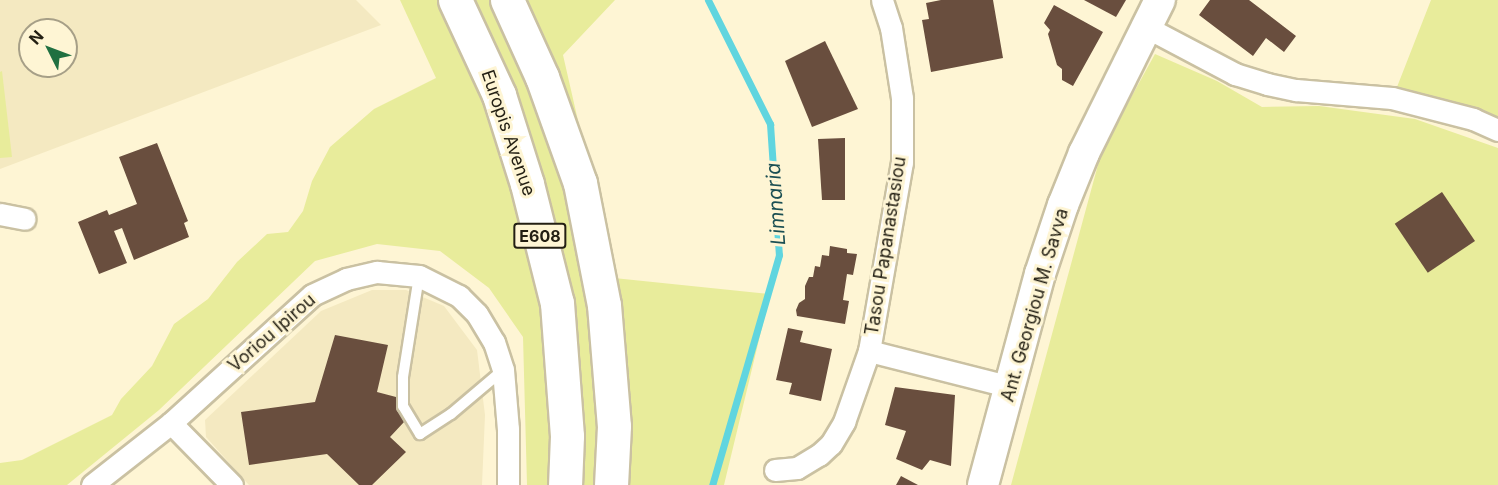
<!DOCTYPE html>
<style>
body{margin:0}
#map{position:relative;width:1498px;height:485px;overflow:hidden;background:#fef5d4;font-family:Inter,sans-serif}
div>[style]{position:absolute}
[style*='--x']{left:calc(var(--x)*1px);top:calc(var(--y)*1px);width:calc(var(--w)*1px);rotate:calc(var(--a)*1deg)}
.built>*{inset:0;background:#f4e9c1}
.green>*{inset:0;background:#e8ec9b}
.stream>*{height:7px;margin:-3.5px;padding:0 3.5px;transform-origin:3.5px;border-radius:3.5px;background:#60d5df}
.building>*{inset:0;background:#694e3e;transform-origin:0 0}
.roads{filter:drop-shadow(2px 0 #cac1a2) drop-shadow(-2px 0 #cac1a2) drop-shadow(0 2px #cac1a2) drop-shadow(0 -2px #cac1a2)}
.service>*{height:10px;margin:-5px;padding:0 5px;transform-origin:5px;border-radius:5px;background:#fff}
.minor>*{height:21px;margin:-10.5px;padding:0 10.5px;transform-origin:10.5px;border-radius:10.5px;background:#fff}
.secondary>*{height:30px;margin:-15px;padding:0 15px;transform-origin:15px;border-radius:15px;background:#fff}
.trunk>*{height:33px;margin:-16.5px;padding:0 16.5px;transform-origin:16.5px;border-radius:16.5px;background:#fff}
span{translate:-50% -50%;white-space:nowrap;text-align:center;line-height:1.15;-webkit-text-stroke:6px #fef5d4;paint-order:stroke}
.shield-label span{padding:2px 4px;background:#fef5d4;border:2px solid;border-radius:4px;-webkit-text-stroke-width:0}
.shield-label{font-size:16px;color:#231f13;font-weight:700}
.street-label{font-size:18px;color:#231f13}
.water-label{font-size:20px;color:#1b4f53;font-style:italic}
.north{position:absolute;left:18px;top:18px;width:60px;height:60px;box-sizing:border-box;background:#fef5d4;border:2px solid #a69f87;border-radius:50%;rotate:312deg;font-size:16px;font-weight:700;line-height:24px;text-align:center;color:#231f13}
.north::after{content:'';display:block;margin:auto;width:21px;height:27px;background:#207041;clip-path:polygon(50% 0,100% 100%,50% 72%,0 100%)}
</style>
<div id="map">
<div class="built">
<div style="clip-path:polygon(evenodd,0 0,356px 0,381px 25px,0 169px,0 0,30px 30px,66px 30px,66px 66px,30px 66px,30px 30px)"></div>
<div style="clip-path:polygon(372px 290px,406px 290px,444px 306px,477px 350px,485px 415px,482px 485px,249px 485px,206px 437px,205px 420px,321px 311px)"></div>
</div>
<div class="green">
<div style="clip-path:polygon(400px 0,615px 0,563px 55px,614px 278px,770px 294px,724px 485px,527px 485px,523px 337px,489px 288px,440px 251px,377px 244px,315px 261px,159px 410px,67px 485px,0 485px,0 463px,22px 460px,112px 415px,121px 399px,152px 366px,174px 324px,208px 299px,237px 262px,267px 234px,288px 232px,303px 211px,312px 181px,330px 147px,374px 109px,436px 78px)"></div>
<div style="clip-path:polygon(1431px 0,1498px 0,1498px 121px,1472px 107px,1397px 87px)"></div>
<div style="clip-path:polygon(1155px 54px,1217px 81px,1262px 107px,1319px 106px,1415px 119px,1498px 148px,1498px 485px,1011px 485px,1102px 150px)"></div>
<div style="clip-path:polygon(2px 71px,12px 157px,0 158px,0 72px)"></div>
</div>
<div class="stream">
<div style="--x:708;--y:0;--w:139;--a:63.4"></div>
<div style="--x:770;--y:124;--w:131;--a:86.1"></div>
<div style="--x:779;--y:255;--w:240;--a:106.2"></div>
</div>
<div class="building">
<div style="clip-path:polygon(941px 0,993px 0,1003px 58px,931px 72px,922px 20px,929px 19px,926px 3px)"></div>
<div style="clip-path:polygon(1084px 0,1126px 0,1116px 17px)"></div>
<div style="clip-path:polygon(1210px 0,1249px 0,1296px 36px,1284px 52px,1266px 38px,1253px 56px,1199px 15px)"></div>
<div style="clip-path:polygon(1054px 5px,1103px 32px,1073px 86px,1062px 80px,1062px 69px,1057px 65px,1048px 34px,1050px 30px,1044px 23px)"></div>
<div style="clip-path:polygon(825px 41px,858px 109px,812px 127px,785px 61px)"></div>
<div style="clip-path:polygon(845px 138px,845px 200px,822px 200px,818px 139px)"></div>
<div style="clip-path:polygon(157px 143px,188px 221px,184px 223px,189px 237px,134px 260px,122px 228px,114px 231px,127px 263px,99px 274px,78px 222px,107px 210px,109px 215px,137px 204px,119px 157px)"></div>
<div style="left:1442px;top:192px;width:59px;height:57px;rotate:56deg"></div>
<div style="clip-path:polygon(830px 246px,847px 249px,847px 253px,857px 254px,853px 275px,847px 274px,843px 300px,849px 301px,845px 324px,797px 316px,796px 310px,799px 303px,805px 299px,805px 286px,809px 277px,813px 277px,815px 266px,820px 267px,822px 255px,829px 256px)"></div>
<div style="clip-path:polygon(788px 328px,803px 331px,800px 342px,832px 349px,821px 401px,789px 394px,792px 383px,776px 380px)"></div>
<div style="clip-path:polygon(335px 335px,388px 345px,377px 392px,396px 397px,404px 422px,390px 437px,406px 452px,372px 485px,359px 485px,327px 454px,249px 465px,241px 412px,315px 402px)"></div>
<div style="clip-path:polygon(895px 387px,955px 395px,951px 466px,930px 460px,922px 470px,896px 459px,906px 431px,885px 425px)"></div>
<div style="clip-path:polygon(901px 476px,918px 485px,896px 485px)"></div>
</div>
<div class="roads">
<div class="service">
<div style="--x:419;--y:276;--w:102;--a:99"></div>
<div style="--x:403;--y:377;--w:29;--a:90"></div>
<div style="--x:403;--y:406;--w:33;--a:59"></div>
<div style="--x:420;--y:434;--w:37;--a:-33"></div>
<div style="--x:451;--y:414;--w:68;--a:-40.2"></div>
</div>
<div class="minor">
<div style="--x:1146;--y:27;--w:101;--a:27.8"></div>
<div style="--x:1235;--y:74;--w:34;--a:17"></div>
<div style="--x:1267;--y:84;--w:30;--a:12"></div>
<div style="--x:1296;--y:90;--w:96;--a:4.8"></div>
<div style="--x:1392;--y:98;--w:84;--a:14.5"></div>
<div style="--x:1473;--y:119;--w:27;--a:24"></div>
<div style="--x:0;--y:214;--w:25;--a:11"></div>
<div style="--x:869;--y:351;--w:146;--a:14.2"></div>
<div style="--x:171;--y:423;--w:87;--a:45.5"></div>
<div style="--x:775;--y:470;--w:22;--a:-5"></div>
<div style="--x:797;--y:468;--w:26;--a:-31"></div>
<div style="--x:819;--y:455;--w:16;--a:-43"></div>
<div style="--x:831;--y:444;--w:26;--a:-59"></div>
<div style="--x:844;--y:422;--w:75;--a:-70.6"></div>
<div style="--x:869;--y:351;--w:192;--a:-80.1"></div>
<div style="--x:902;--y:162;--w:64;--a:-90"></div>
<div style="--x:902;--y:98;--w:71;--a:-98.9"></div>
<div style="--x:891;--y:28;--w:29;--a:-108"></div>
<div style="--x:92;--y:485;--w:100;--a:-38.1"></div>
<div style="--x:171;--y:423;--w:190;--a:-42.2"></div>
<div style="--x:312;--y:295;--w:38;--a:-25"></div>
<div style="--x:346;--y:279;--w:32;--a:-13"></div>
<div style="--x:377;--y:272;--w:42;--a:5.4"></div>
<div style="--x:419;--y:276;--w:45;--a:26.6"></div>
<div style="--x:459;--y:296;--w:25;--a:45"></div>
<div style="--x:477;--y:314;--w:33;--a:59"></div>
<div style="--x:494;--y:342;--w:29;--a:72"></div>
<div style="--x:503;--y:370;--w:59;--a:85.2"></div>
<div style="--x:508;--y:429;--w:56;--a:90"></div>
</div>
<div class="secondary">
<div style="--x:983;--y:485;--w:219;--a:-74.9"></div>
<div style="--x:1040;--y:274;--w:73;--a:-71.6"></div>
<div style="--x:1063;--y:205;--w:56;--a:-68"></div>
<div style="--x:1084;--y:153;--w:171;--a:-63.6"></div>
</div>
<div class="trunk">
<div style="--x:455;--y:0;--w:105;--a:65.1"></div>
<div style="--x:499;--y:95;--w:93;--a:72.5"></div>
<div style="--x:527;--y:184;--w:123;--a:75.9"></div>
<div style="--x:557;--y:303;--w:133;--a:85.7"></div>
<div style="--x:567;--y:436;--w:49;--a:92.3"></div>
<div style="--x:507;--y:0;--w:85;--a:65.6"></div>
<div style="--x:542;--y:77;--w:113;--a:70.3"></div>
<div style="--x:580;--y:183;--w:124;--a:78.9"></div>
<div style="--x:604;--y:305;--w:121;--a:85.3"></div>
<div style="--x:614;--y:426;--w:59;--a:92.9"></div>
</div>
</div>
<div class="shield-label">
<span style="left:540px;top:236px">E608</span>
</div>
<div class="street-label">
<span style="left:508px;top:133px;rotate:71deg">Europis Avenue</span>
<span style="left:886px;top:246px;rotate:-81deg">Tasou Papanastasiou</span>
<span style="left:1035px;top:305px;rotate:-74deg">Ant. Georgiou M. Savva</span>
<span style="left:272px;top:333px;rotate:-41deg">Voriou Ipirou</span>
</div>
<div class="water-label">
<span style="left:776px;top:204px;rotate:-94deg">Limnaria</span>
</div>
<div class="north">N</div>
</div>
